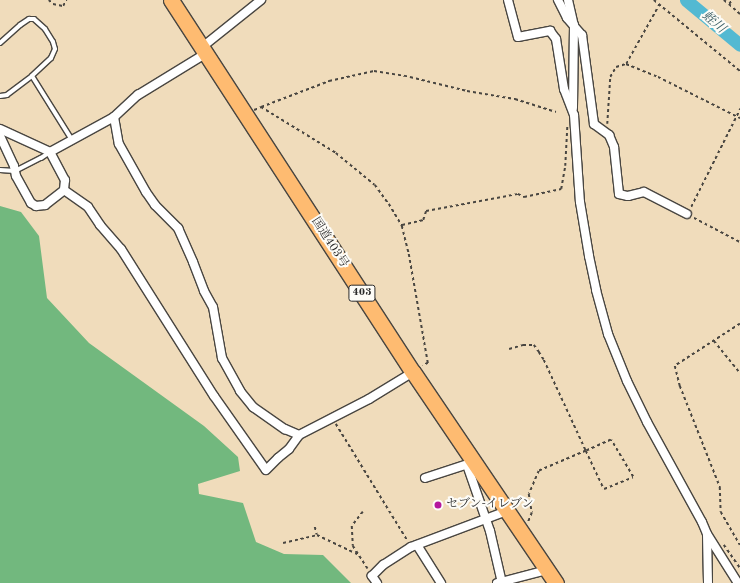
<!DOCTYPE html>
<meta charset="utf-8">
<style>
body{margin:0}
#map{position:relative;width:740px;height:583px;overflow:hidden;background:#f0dcbb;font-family:"Old Standard TT","Noto Serif JP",serif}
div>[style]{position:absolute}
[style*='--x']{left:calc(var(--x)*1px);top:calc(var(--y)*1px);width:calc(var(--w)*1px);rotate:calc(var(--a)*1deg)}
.forest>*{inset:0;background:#72b87e}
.river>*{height:13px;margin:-6.5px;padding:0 6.5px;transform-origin:6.5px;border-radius:6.5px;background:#53b9d2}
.path>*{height:1.5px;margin-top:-0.75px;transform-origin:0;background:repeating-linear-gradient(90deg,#494641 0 3px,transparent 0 6px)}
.roads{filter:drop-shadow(1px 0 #494641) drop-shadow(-1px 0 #494641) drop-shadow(0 1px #494641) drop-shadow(0 -1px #494641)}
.lane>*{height:4px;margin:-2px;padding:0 2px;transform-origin:2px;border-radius:2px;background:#fff}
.street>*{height:8px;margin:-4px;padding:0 4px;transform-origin:4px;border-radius:4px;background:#fff}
.highway>*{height:15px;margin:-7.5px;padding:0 7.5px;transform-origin:7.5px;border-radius:7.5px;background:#febb71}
.dots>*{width:11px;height:11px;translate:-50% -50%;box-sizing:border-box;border:2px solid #fdfcf7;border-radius:50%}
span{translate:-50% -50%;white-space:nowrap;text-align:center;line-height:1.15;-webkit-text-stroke:4px #fdfcf7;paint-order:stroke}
.shield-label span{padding:1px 3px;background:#fdfcf7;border:1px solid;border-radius:3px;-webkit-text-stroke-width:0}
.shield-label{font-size:11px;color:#2b2b2b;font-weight:700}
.street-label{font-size:12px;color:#2b2b2b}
.poi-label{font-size:12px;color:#2b2b2b}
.left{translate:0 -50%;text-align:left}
.water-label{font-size:13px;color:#395d65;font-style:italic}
</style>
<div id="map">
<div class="forest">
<div style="clip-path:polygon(0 206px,21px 212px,39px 236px,47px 298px,89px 343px,204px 426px,238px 457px,240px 471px,198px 484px,199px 494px,243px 503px,256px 542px,284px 554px,323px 555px,351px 583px,0 583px)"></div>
</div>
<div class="river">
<div style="--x:686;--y:0;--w:70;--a:39.8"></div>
</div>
<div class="path">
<div style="--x:49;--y:0;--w:6;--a:45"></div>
<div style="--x:53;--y:4;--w:10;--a:11"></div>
<div style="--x:63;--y:6;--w:7;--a:-63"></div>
<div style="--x:654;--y:0;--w:112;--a:39.5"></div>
<div style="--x:724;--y:0;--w:6;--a:39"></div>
<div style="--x:729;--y:4;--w:5;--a:-53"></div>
<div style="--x:729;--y:4;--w:15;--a:42"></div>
<div style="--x:626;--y:64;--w:68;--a:-60.8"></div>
<div style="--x:261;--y:107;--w:73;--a:-20.9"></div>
<div style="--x:329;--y:81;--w:46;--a:-12.5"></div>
<div style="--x:374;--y:71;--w:36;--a:9"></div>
<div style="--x:410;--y:77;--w:59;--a:13.8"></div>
<div style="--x:467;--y:91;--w:49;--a:9.5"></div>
<div style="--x:515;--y:99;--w:43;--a:17.6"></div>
<div style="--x:254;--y:110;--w:8;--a:-23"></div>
<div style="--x:261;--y:107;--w:88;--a:31.5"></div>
<div style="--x:336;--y:153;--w:50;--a:39.4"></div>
<div style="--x:375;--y:185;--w:24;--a:54"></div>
<div style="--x:389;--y:204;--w:26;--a:59"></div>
<div style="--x:402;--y:226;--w:29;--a:76"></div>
<div style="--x:409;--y:254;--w:111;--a:80.1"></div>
<div style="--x:428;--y:363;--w:6;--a:149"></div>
<div style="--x:607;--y:124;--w:47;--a:-86.3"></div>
<div style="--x:610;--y:77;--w:12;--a:-59"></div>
<div style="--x:616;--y:67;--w:10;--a:-17"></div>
<div style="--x:626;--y:64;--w:35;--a:22"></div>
<div style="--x:658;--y:77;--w:92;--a:26.6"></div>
<div style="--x:691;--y:207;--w:110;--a:-63.4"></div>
<div style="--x:694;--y:218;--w:52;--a:27.6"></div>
<div style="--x:402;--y:225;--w:22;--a:-13"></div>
<div style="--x:423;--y:220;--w:9;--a:-72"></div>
<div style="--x:426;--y:211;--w:94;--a:-10.5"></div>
<div style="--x:518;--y:194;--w:7;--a:27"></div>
<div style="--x:524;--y:197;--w:38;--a:-12"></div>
<div style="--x:561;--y:189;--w:23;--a:-80"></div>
<div style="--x:565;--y:166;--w:39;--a:-87"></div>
<div style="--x:740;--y:324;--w:77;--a:147.1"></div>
<div style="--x:675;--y:366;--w:21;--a:76"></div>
<div style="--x:680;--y:386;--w:109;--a:68.4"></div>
<div style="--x:720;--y:487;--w:25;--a:88"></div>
<div style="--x:721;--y:512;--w:38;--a:60"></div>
<div style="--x:714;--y:341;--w:41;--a:50.9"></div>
<div style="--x:509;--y:349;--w:15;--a:-16"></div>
<div style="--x:523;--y:345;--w:11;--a:0"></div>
<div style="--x:534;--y:345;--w:9;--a:54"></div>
<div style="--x:539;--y:352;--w:9;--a:58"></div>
<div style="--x:544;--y:360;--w:100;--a:65.2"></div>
<div style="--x:586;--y:451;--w:42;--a:64.7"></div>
<div style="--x:604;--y:489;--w:31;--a:-22"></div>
<div style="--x:633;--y:477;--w:43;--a:-120.7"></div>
<div style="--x:611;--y:440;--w:27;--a:156"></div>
<div style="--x:586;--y:451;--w:51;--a:156.9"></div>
<div style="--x:539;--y:471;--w:25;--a:113"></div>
<div style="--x:529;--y:494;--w:19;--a:81"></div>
<div style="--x:532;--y:513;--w:11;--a:112"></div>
<div style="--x:336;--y:424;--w:136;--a:58.5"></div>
<div style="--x:363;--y:512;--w:18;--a:128"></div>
<div style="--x:352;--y:526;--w:20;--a:87"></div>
<div style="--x:353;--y:546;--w:27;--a:57"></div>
<div style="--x:315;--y:527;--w:8;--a:76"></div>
<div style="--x:283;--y:543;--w:35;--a:-13"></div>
<div style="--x:317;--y:535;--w:47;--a:25.5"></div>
<div style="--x:724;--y:545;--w:28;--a:55"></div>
</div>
<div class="roads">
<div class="lane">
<div style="--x:0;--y:43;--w:27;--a:-42"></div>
<div style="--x:20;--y:25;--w:11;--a:-34"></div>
<div style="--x:29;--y:19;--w:5;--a:0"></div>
<div style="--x:34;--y:19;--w:15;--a:42"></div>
<div style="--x:45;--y:29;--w:15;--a:58"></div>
<div style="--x:53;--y:42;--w:7;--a:74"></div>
<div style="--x:55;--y:49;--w:10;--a:114"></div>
<div style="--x:51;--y:58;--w:26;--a:137"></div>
<div style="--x:32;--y:76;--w:31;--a:143"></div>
<div style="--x:7;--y:95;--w:7;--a:172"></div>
<div style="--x:32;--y:76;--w:75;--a:58"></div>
<div style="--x:0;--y:170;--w:15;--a:4"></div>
<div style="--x:15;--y:171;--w:29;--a:-27"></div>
<div style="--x:41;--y:158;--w:11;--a:-34"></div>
</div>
<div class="street">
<div style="--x:508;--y:0;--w:38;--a:75"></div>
<div style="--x:518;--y:37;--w:33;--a:-11"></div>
<div style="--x:550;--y:31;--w:10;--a:53"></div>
<div style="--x:556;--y:39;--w:51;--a:80.9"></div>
<div style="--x:564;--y:89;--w:28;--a:69"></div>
<div style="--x:574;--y:115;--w:87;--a:86.1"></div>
<div style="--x:580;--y:202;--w:55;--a:80.5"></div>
<div style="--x:589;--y:256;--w:35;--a:78"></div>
<div style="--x:596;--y:290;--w:46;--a:74.7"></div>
<div style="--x:608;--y:334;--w:51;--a:68"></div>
<div style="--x:627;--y:381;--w:46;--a:64"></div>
<div style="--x:647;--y:422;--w:114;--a:61.2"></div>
<div style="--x:702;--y:522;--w:13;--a:67"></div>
<div style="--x:707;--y:534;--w:58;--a:57.7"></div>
<div style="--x:558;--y:0;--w:20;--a:63"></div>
<div style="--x:567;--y:18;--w:23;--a:49"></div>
<div style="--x:582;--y:35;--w:90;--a:82.3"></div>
<div style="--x:594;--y:124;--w:19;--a:36"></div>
<div style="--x:609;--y:135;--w:13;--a:67"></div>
<div style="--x:614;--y:147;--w:47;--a:83.9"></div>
<div style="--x:619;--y:194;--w:9;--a:13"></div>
<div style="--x:628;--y:196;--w:16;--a:-14"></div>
<div style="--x:644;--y:192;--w:48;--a:27.1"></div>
<div style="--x:568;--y:0;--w:26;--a:77"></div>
<div style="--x:574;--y:25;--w:83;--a:90.7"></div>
<div style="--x:201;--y:48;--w:77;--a:-38.7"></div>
<div style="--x:114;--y:117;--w:27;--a:80"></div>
<div style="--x:119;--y:144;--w:55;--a:60.6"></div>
<div style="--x:146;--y:192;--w:16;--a:55"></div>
<div style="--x:155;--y:205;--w:33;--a:45"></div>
<div style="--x:178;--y:228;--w:37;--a:66"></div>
<div style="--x:193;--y:262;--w:31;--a:69"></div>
<div style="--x:204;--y:291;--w:18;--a:61"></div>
<div style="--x:213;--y:307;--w:52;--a:80"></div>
<div style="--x:222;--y:358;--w:38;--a:61"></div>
<div style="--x:240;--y:391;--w:21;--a:51"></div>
<div style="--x:253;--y:407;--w:39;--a:35"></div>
<div style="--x:285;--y:429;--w:15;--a:23"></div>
<div style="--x:0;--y:129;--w:55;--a:24.7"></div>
<div style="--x:50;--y:152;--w:32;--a:62"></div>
<div style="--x:65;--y:180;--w:10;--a:96"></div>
<div style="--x:64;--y:190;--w:29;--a:35"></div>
<div style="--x:88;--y:207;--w:22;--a:56"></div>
<div style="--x:100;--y:225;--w:32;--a:49"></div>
<div style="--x:121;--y:249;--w:174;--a:57.7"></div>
<div style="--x:214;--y:396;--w:90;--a:54.9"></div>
<div style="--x:266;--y:470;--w:17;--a:-45"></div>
<div style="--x:278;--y:458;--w:14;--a:-39"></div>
<div style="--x:289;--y:449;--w:17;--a:-54"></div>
<div style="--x:299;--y:435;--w:79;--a:-27.2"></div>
<div style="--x:369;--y:399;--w:52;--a:-31.5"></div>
<div style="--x:0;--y:136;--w:33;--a:65"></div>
<div style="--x:14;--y:166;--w:10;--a:79"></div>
<div style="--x:16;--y:176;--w:31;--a:61"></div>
<div style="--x:31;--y:203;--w:6;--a:31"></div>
<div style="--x:36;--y:206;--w:9;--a:-6"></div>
<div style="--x:45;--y:205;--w:24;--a:-38"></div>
<div style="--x:50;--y:152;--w:73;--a:-28.7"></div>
<div style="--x:114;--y:117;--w:33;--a:-43"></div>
<div style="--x:138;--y:95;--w:79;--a:-31.5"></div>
<div style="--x:467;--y:465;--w:70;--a:70.8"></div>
<div style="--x:490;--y:531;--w:53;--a:77"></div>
<div style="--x:425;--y:478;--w:48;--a:-18.1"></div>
<div style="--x:707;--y:535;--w:48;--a:88.8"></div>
<div style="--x:417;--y:545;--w:45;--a:57.7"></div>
<div style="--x:377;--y:583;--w:9;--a:-126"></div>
<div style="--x:372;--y:576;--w:16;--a:-45"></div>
<div style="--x:383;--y:565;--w:33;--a:-33"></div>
<div style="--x:411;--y:547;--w:103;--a:-20.6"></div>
<div style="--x:497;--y:583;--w:52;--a:-14.6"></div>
</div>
<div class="highway">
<div style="--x:171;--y:0;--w:444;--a:57"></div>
<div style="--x:413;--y:372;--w:255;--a:55.9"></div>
</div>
</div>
<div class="dots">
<div style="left:438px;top:505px;background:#b5179e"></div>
</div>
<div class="shield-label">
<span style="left:362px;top:293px">403</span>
</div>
<div class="street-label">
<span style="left:329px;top:243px;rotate:57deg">国道403号</span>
</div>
<div class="poi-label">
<span class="left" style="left:446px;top:505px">セブン-イレブン</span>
</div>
<div class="water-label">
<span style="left:713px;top:23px;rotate:40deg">蛭川</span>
</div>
</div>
